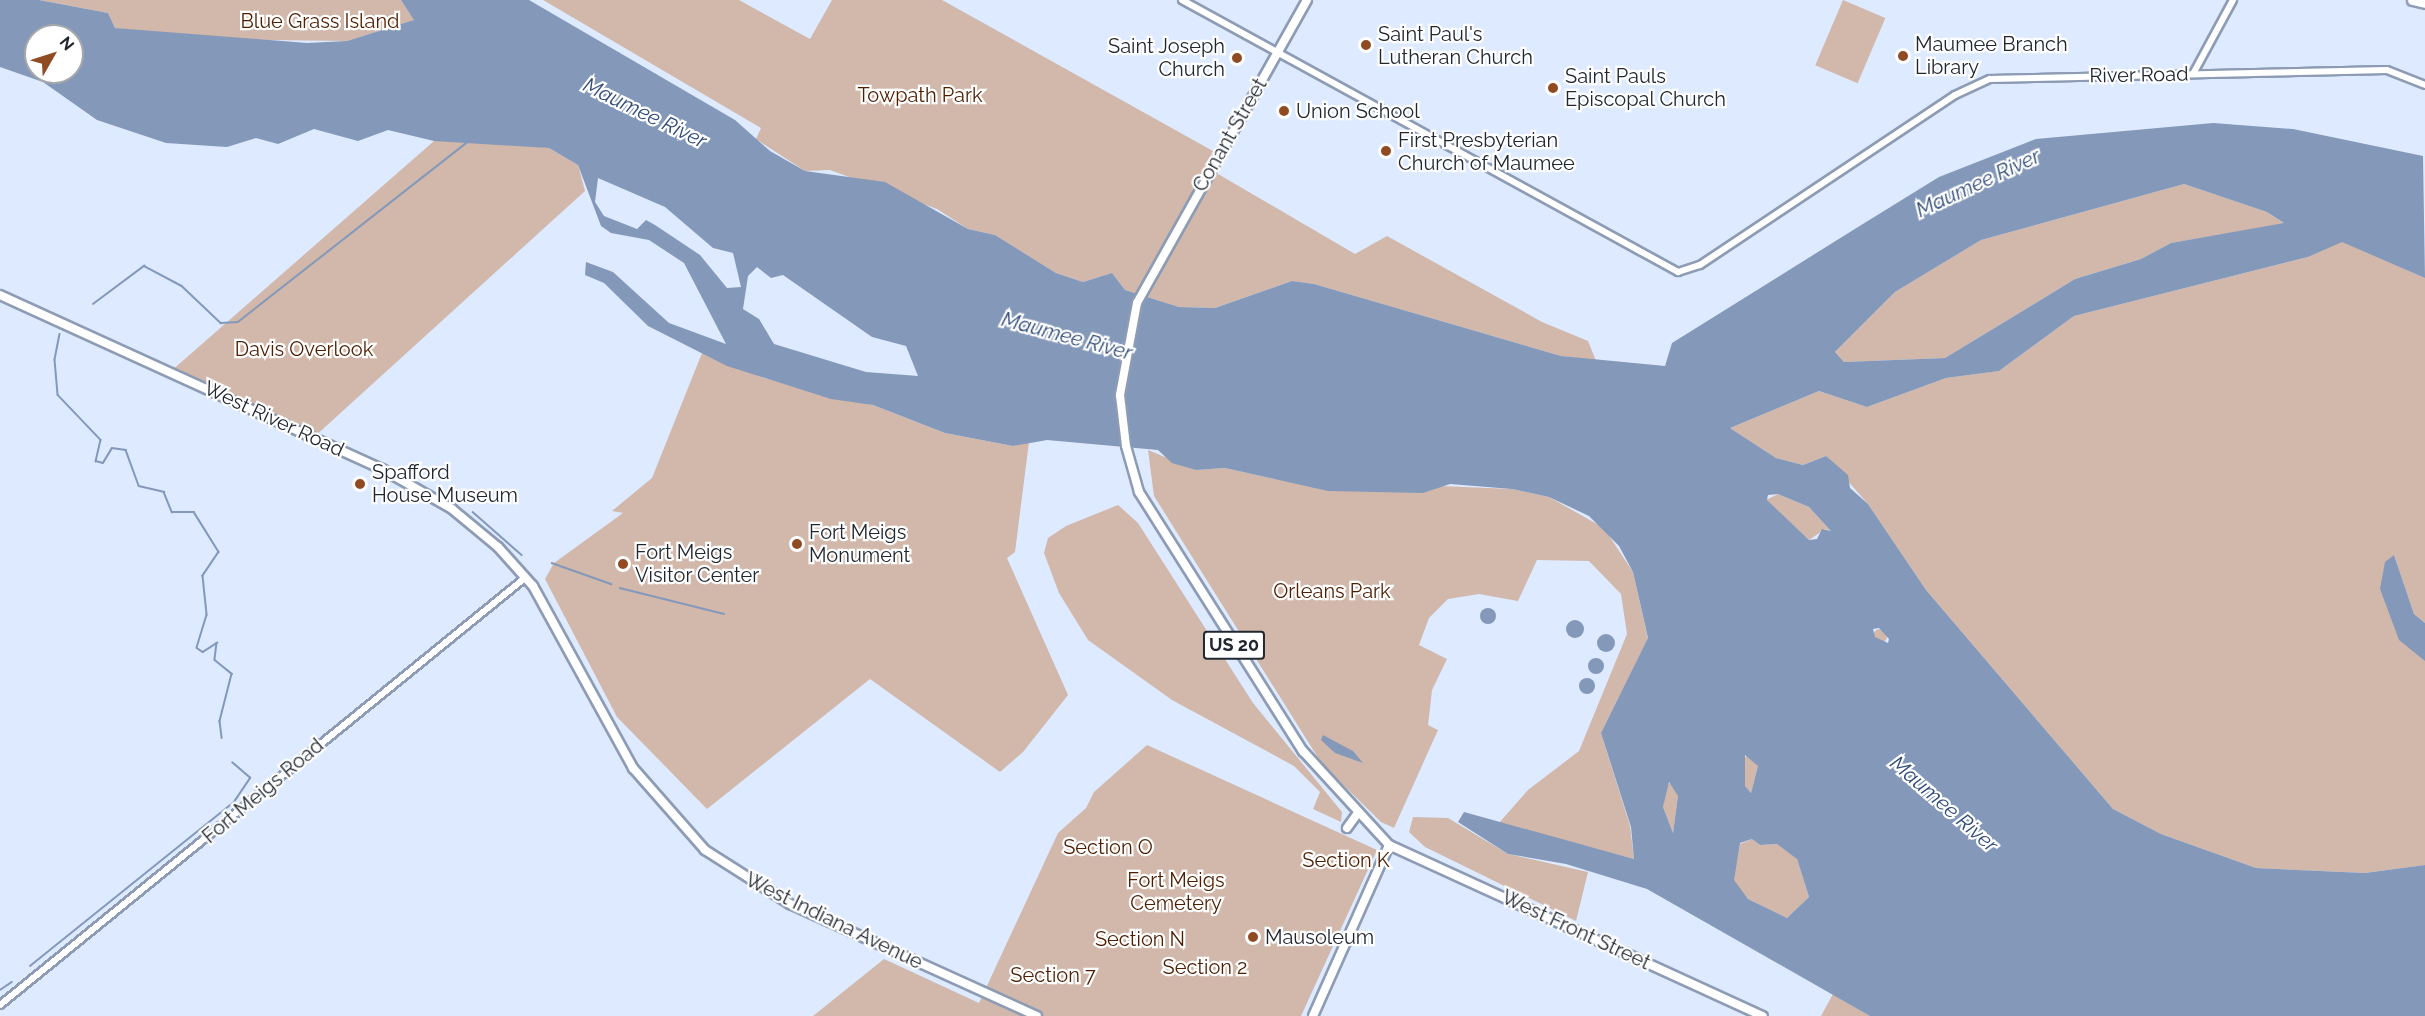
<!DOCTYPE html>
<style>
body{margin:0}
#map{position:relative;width:2425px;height:1016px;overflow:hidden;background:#ddeaff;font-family:Raleway,sans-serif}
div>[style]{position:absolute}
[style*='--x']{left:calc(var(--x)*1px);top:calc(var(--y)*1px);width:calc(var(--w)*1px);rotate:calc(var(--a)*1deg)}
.green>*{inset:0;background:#d1b8ab;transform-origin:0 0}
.round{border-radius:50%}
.water>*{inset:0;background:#8498ba}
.stream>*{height:1.5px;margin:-0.75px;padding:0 0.75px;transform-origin:0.75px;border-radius:0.75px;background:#8498ba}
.roads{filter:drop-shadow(2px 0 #8d9cb4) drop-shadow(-2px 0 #8d9cb4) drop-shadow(0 2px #8d9cb4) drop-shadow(0 -2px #8d9cb4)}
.minor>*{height:6px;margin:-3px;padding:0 3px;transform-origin:3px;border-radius:3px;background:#fff}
.major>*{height:8px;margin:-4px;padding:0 4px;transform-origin:4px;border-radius:4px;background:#fff}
.highway>*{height:9px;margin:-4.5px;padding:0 4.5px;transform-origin:4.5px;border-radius:4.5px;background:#fff}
.dots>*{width:16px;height:16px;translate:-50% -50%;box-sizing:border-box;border:3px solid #fff;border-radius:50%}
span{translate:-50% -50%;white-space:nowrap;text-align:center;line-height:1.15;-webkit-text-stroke:4.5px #fff;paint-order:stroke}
.shield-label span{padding:2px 4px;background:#fff;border:2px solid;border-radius:4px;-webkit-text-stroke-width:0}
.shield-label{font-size:18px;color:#212730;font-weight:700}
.park-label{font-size:20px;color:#4f1d00}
.poi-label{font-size:20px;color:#212730}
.left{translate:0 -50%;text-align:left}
.right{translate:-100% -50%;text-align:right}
.street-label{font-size:20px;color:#212730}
.water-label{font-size:21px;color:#314c7b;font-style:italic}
.north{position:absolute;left:24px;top:24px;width:60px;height:60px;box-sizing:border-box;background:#fff;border:2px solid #a6a9ac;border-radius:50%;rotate:51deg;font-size:16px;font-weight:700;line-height:24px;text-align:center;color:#212730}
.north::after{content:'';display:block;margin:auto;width:21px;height:27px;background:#914b23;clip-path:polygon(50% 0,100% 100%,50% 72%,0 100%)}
</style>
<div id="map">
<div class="green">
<div style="clip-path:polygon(39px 0,401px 0,415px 20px,347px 41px,208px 39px,115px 28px,108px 13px)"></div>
<div style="clip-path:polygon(543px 0,739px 0,810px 39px,832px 0,942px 0,1213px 151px,1206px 167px,1355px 254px,1387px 236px,1542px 322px,1588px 341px,1596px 361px,1561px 356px,1314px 284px,1292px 281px,1215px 308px,1179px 307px,1125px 290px,1112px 273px,1083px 282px,1056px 273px,995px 235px,968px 229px,937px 209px,830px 170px,805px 171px,756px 139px,761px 128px)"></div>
<div style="left:1843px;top:0;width:46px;height:71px;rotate:23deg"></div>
<div style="clip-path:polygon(476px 139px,549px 148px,578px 165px,585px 191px,313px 438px,170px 372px,434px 141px)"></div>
<div style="clip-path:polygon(2184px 184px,2267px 212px,2285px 224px,2171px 243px,2141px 259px,2075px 279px,1945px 358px,1844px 362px,1835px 352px,1895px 292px,1981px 240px)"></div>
<div style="clip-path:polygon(2342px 241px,2425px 278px,2425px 623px,2414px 614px,2394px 555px,2380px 589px,2425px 661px,2425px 865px,2365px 873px,2256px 868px,2161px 834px,2113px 809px,1926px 590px,1868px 504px,1826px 456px,1803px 465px,1776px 458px,1730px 428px,1819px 391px,1867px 407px,1946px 378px,1999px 371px,2074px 316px,2308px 257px)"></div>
<div style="clip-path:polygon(702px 353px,764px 378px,873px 405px,945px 433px,1013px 446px,1029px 442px,1015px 552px,1007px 558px,1068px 695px,1023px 752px,1000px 772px,870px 679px,707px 809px,617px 717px,545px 579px,554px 563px,623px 513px,612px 511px,652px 478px)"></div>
<div style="clip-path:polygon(1148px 450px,1196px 470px,1225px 468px,1274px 479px,1512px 489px,1549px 497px,1604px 528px,1633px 572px,1648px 639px,1601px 733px,1630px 826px,1634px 859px,1499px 823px,1528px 790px,1579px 751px,1627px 634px,1621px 594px,1589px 561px,1537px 560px,1518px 601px,1479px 594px,1448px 599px,1429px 618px,1419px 645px,1447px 659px,1432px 690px,1428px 725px,1438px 730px,1394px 828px,1381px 822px,1322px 764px,1154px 496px)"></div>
<div style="clip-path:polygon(1778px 494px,1809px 507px,1831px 531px,1825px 529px,1809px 540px,1766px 500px)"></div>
<div style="clip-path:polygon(1118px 505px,1138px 523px,1253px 703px,1342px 812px,1341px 822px,1313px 809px,1320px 792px,1294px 766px,1172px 700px,1088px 640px,1059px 593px,1044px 553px,1048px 538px,1066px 526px)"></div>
<div class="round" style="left:1873px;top:629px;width:14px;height:14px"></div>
<div style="clip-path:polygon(1147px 745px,1377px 850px,1301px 1016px,813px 1016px,884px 959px,979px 1003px,1058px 833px,1086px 808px,1094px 792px)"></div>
<div style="clip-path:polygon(1749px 754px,1758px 766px,1751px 793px,1745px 786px,1742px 760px)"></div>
<div style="clip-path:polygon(1667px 783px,1675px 785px,1678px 796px,1673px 833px,1663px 807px)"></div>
<div style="clip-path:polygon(1413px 817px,1448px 818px,1508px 854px,1588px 872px,1576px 921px,1425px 847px,1409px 832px)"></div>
<div style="clip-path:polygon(1752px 839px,1760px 845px,1777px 844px,1796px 856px,1809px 897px,1787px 918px,1748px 899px,1733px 880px,1740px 844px)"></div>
<div style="clip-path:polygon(1833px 994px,1870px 1016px,1821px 1016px)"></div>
</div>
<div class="water">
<div style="clip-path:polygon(evenodd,0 0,39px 0,108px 13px,115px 28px,307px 43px,347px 41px,414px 20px,401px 0,529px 0,735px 120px,770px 151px,805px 171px,885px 182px,968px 229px,995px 235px,1056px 273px,1083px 282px,1112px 273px,1125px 290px,1179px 307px,1215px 308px,1292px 281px,1314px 284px,1561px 356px,1665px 366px,1672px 343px,1858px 227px,1939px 177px,2036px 139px,2213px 123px,2293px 129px,2423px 156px,2425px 278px,2342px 242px,2308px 257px,2074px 316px,1999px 371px,1946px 378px,1867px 407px,1819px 391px,1730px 428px,1776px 458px,1803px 465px,1826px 456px,1848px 475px,1850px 488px,1868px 504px,1926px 590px,2113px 809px,2161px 834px,2256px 868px,2365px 873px,2425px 865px,2425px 1016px,1870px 1016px,1647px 889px,1566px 864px,1508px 854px,1458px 822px,1464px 812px,1634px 859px,1631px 827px,1601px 733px,1648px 638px,1633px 572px,1619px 546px,1589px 516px,1549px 497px,1512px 489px,1450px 484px,1423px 493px,1328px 491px,1225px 468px,1196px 470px,1172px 463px,1158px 450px,1047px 440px,1013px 446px,945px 433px,873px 405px,831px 399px,727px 366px,648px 326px,604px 283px,585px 275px,586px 262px,613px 272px,669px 323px,726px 344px,684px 263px,649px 240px,611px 233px,601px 226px,578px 165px,549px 148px,434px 141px,388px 130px,358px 141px,314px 129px,278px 144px,256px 138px,227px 147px,166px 143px,97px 120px,43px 82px,0 67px,0 0,36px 36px,72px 36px,72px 72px,36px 72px,36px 36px,0 0,598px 178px,665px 207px,713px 248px,733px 253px,741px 287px,727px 288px,700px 255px,655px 225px,646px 220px,637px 229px,604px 216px,595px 202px,598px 178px,0 0,2184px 184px,2267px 212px,2284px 223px,2171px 243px,2141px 259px,2075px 279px,1945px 358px,1844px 362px,1835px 352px,1895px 292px,1981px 240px,2184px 184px,0 0,757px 267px,771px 278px,783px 275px,872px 337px,906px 346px,918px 376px,866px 372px,774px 344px,759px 319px,743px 309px,748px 276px,757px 267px,0 0,1778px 494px,1809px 507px,1831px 531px,1822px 529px,1817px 539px,1809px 540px,1767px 500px,1768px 495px,1778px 494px,0 0,1879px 628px,1889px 639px,1888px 643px,1875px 637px,1873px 629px,1879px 628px,0 0,1745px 755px,1758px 766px,1751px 793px,1745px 786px,1745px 755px,0 0,1669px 782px,1678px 796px,1673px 833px,1663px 807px,1669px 782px,0 0,1752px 839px,1760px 845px,1777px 844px,1797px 859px,1809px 897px,1787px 918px,1748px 899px,1734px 880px,1740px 843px,1752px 839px)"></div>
<div style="clip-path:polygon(2394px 555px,2414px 614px,2425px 623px,2425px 661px,2399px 640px,2380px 589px,2385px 562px)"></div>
<div class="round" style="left:1480px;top:608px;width:16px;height:16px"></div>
<div class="round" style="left:1566px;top:620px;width:18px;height:18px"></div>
<div class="round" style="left:1597px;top:634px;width:18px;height:18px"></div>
<div class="round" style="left:1588px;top:658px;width:16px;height:16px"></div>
<div class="round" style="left:1579px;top:678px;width:16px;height:16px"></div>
<div style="clip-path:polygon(1323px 735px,1353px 751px,1363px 763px,1335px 753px,1321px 740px)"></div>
</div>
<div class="stream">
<div style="--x:93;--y:304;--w:64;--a:-36.7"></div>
<div style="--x:144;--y:266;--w:43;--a:27.8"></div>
<div style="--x:182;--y:286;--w:54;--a:43.5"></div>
<div style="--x:221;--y:323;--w:17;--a:-3"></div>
<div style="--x:238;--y:322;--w:295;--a:-38.1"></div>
<div style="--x:60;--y:334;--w:26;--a:101"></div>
<div style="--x:55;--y:360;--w:35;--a:85"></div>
<div style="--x:58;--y:395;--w:62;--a:46.3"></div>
<div style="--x:101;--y:440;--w:22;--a:103"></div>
<div style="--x:96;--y:461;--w:7;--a:16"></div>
<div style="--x:103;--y:463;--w:17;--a:-59"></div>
<div style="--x:112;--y:448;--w:14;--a:8"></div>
<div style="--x:126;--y:450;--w:38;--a:70"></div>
<div style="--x:139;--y:486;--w:26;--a:13"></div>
<div style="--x:164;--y:492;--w:22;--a:68"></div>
<div style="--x:172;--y:512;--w:22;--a:0"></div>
<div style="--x:194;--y:512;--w:47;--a:58"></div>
<div style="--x:219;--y:552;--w:29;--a:124"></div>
<div style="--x:203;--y:576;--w:39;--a:84"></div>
<div style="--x:207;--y:615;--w:34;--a:107"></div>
<div style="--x:197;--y:648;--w:7;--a:34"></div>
<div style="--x:203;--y:652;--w:17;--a:-33"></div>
<div style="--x:217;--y:643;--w:17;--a:97"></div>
<div style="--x:215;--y:660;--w:22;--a:39"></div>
<div style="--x:232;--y:674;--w:49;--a:104.3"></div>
<div style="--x:220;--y:721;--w:17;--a:83"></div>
<div style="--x:473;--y:512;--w:65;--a:41.3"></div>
<div style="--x:552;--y:563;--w:63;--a:19.6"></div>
<div style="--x:620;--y:588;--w:107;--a:14"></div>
<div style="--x:30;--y:966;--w:262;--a:-38.8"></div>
<div style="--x:234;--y:802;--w:29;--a:-56"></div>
<div style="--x:250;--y:778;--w:23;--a:-139"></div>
<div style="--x:0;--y:990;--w:14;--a:-34"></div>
</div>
<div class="roads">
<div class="minor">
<div style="--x:1182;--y:0;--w:566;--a:28.74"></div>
<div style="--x:1678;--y:272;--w:23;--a:-18"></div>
<div style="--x:1700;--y:265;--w:306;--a:-33.7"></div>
<div style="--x:1955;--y:95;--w:38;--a:-25"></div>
<div style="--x:1990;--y:79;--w:397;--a:-1.3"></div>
<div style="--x:2387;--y:70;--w:41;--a:21.5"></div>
<div style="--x:2193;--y:74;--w:84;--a:-61.6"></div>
<div style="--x:0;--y:1005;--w:678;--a:-39.13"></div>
</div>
<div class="major">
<div style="--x:1307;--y:0;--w:347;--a:119.3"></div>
<div style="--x:1137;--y:303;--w:94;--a:100.5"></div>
<div style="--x:1120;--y:395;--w:51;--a:83.3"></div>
<div style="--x:1126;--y:446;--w:48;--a:74.2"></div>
<div style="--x:1139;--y:492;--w:307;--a:57.7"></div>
<div style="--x:1303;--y:751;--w:127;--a:47.5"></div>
<div style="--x:1389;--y:845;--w:411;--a:24.6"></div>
<div style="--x:0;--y:295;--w:420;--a:24.5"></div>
<div style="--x:382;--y:469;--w:81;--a:29.7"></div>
<div style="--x:452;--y:509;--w:60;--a:39.6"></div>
<div style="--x:498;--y:547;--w:52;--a:48.1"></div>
<div style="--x:533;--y:586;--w:208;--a:61.2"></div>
<div style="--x:633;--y:768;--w:109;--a:48.7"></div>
<div style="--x:705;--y:850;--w:101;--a:32.4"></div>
<div style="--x:790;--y:904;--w:271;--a:24.4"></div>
<div style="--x:1347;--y:828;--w:19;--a:-54"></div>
<div style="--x:1313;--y:1016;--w:187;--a:-66"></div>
</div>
<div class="highway">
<div style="--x:2412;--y:0;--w:13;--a:13"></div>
</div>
</div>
<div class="dots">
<div style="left:1366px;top:45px;background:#914b23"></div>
<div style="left:1903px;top:56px;background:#914b23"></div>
<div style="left:1237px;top:58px;background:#914b23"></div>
<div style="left:1553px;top:88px;background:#914b23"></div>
<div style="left:1284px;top:111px;background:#914b23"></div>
<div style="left:1386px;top:151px;background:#914b23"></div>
<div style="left:360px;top:484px;background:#914b23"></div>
<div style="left:797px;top:544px;background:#914b23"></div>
<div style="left:623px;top:564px;background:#914b23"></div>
<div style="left:1253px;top:937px;background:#914b23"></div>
</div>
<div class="shield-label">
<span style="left:1234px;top:645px">US 20</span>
</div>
<div class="park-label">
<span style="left:320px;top:21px">Blue Grass Island</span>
<span style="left:920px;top:95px">Towpath Park</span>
<span style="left:304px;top:349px">Davis Overlook</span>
<span style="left:1332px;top:591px">Orleans Park</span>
<span style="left:1108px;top:847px">Section O</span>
<span style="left:1346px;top:860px">Section K</span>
<span style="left:1176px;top:892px">Fort Meigs<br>Cemetery</span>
<span style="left:1140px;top:939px">Section N</span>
<span style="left:1205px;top:967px">Section 2</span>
<span style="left:1053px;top:975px">Section 7</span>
</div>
<div class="poi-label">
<span class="left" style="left:1378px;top:46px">Saint Paul's<br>Lutheran Church</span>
<span class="left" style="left:1915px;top:56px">Maumee Branch<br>Library</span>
<span class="right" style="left:1225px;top:58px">Saint Joseph<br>Church</span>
<span class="left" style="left:1565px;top:88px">Saint Pauls<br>Episcopal Church</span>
<span class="left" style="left:1296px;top:111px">Union School</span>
<span class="left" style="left:1398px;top:152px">First Presbyterian<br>Church of Maumee</span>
<span class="left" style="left:372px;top:484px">Spafford<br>House Museum</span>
<span class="left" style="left:809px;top:544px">Fort Meigs<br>Monument</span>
<span class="left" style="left:635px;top:564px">Fort Meigs<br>Visitor Center</span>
<span class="left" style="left:1265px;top:937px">Mausoleum</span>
</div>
<div class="street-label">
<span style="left:2139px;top:75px;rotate:-1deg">River Road</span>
<span style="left:1230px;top:135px;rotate:-60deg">Conant Street</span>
<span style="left:274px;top:419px;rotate:25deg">West River Road</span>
<span style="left:263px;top:791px;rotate:-40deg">Fort Meigs Road</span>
<span style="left:834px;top:921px;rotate:26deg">West Indiana Avenue</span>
<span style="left:1576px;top:930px;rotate:25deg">West Front Street</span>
</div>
<div class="water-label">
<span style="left:645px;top:113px;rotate:26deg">Maumee River</span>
<span style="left:1978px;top:183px;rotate:-25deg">Maumee River</span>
<span style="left:1067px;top:336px;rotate:15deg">Maumee River</span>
<span style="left:1944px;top:804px;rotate:41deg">Maumee River</span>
</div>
<div class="north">N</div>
</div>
